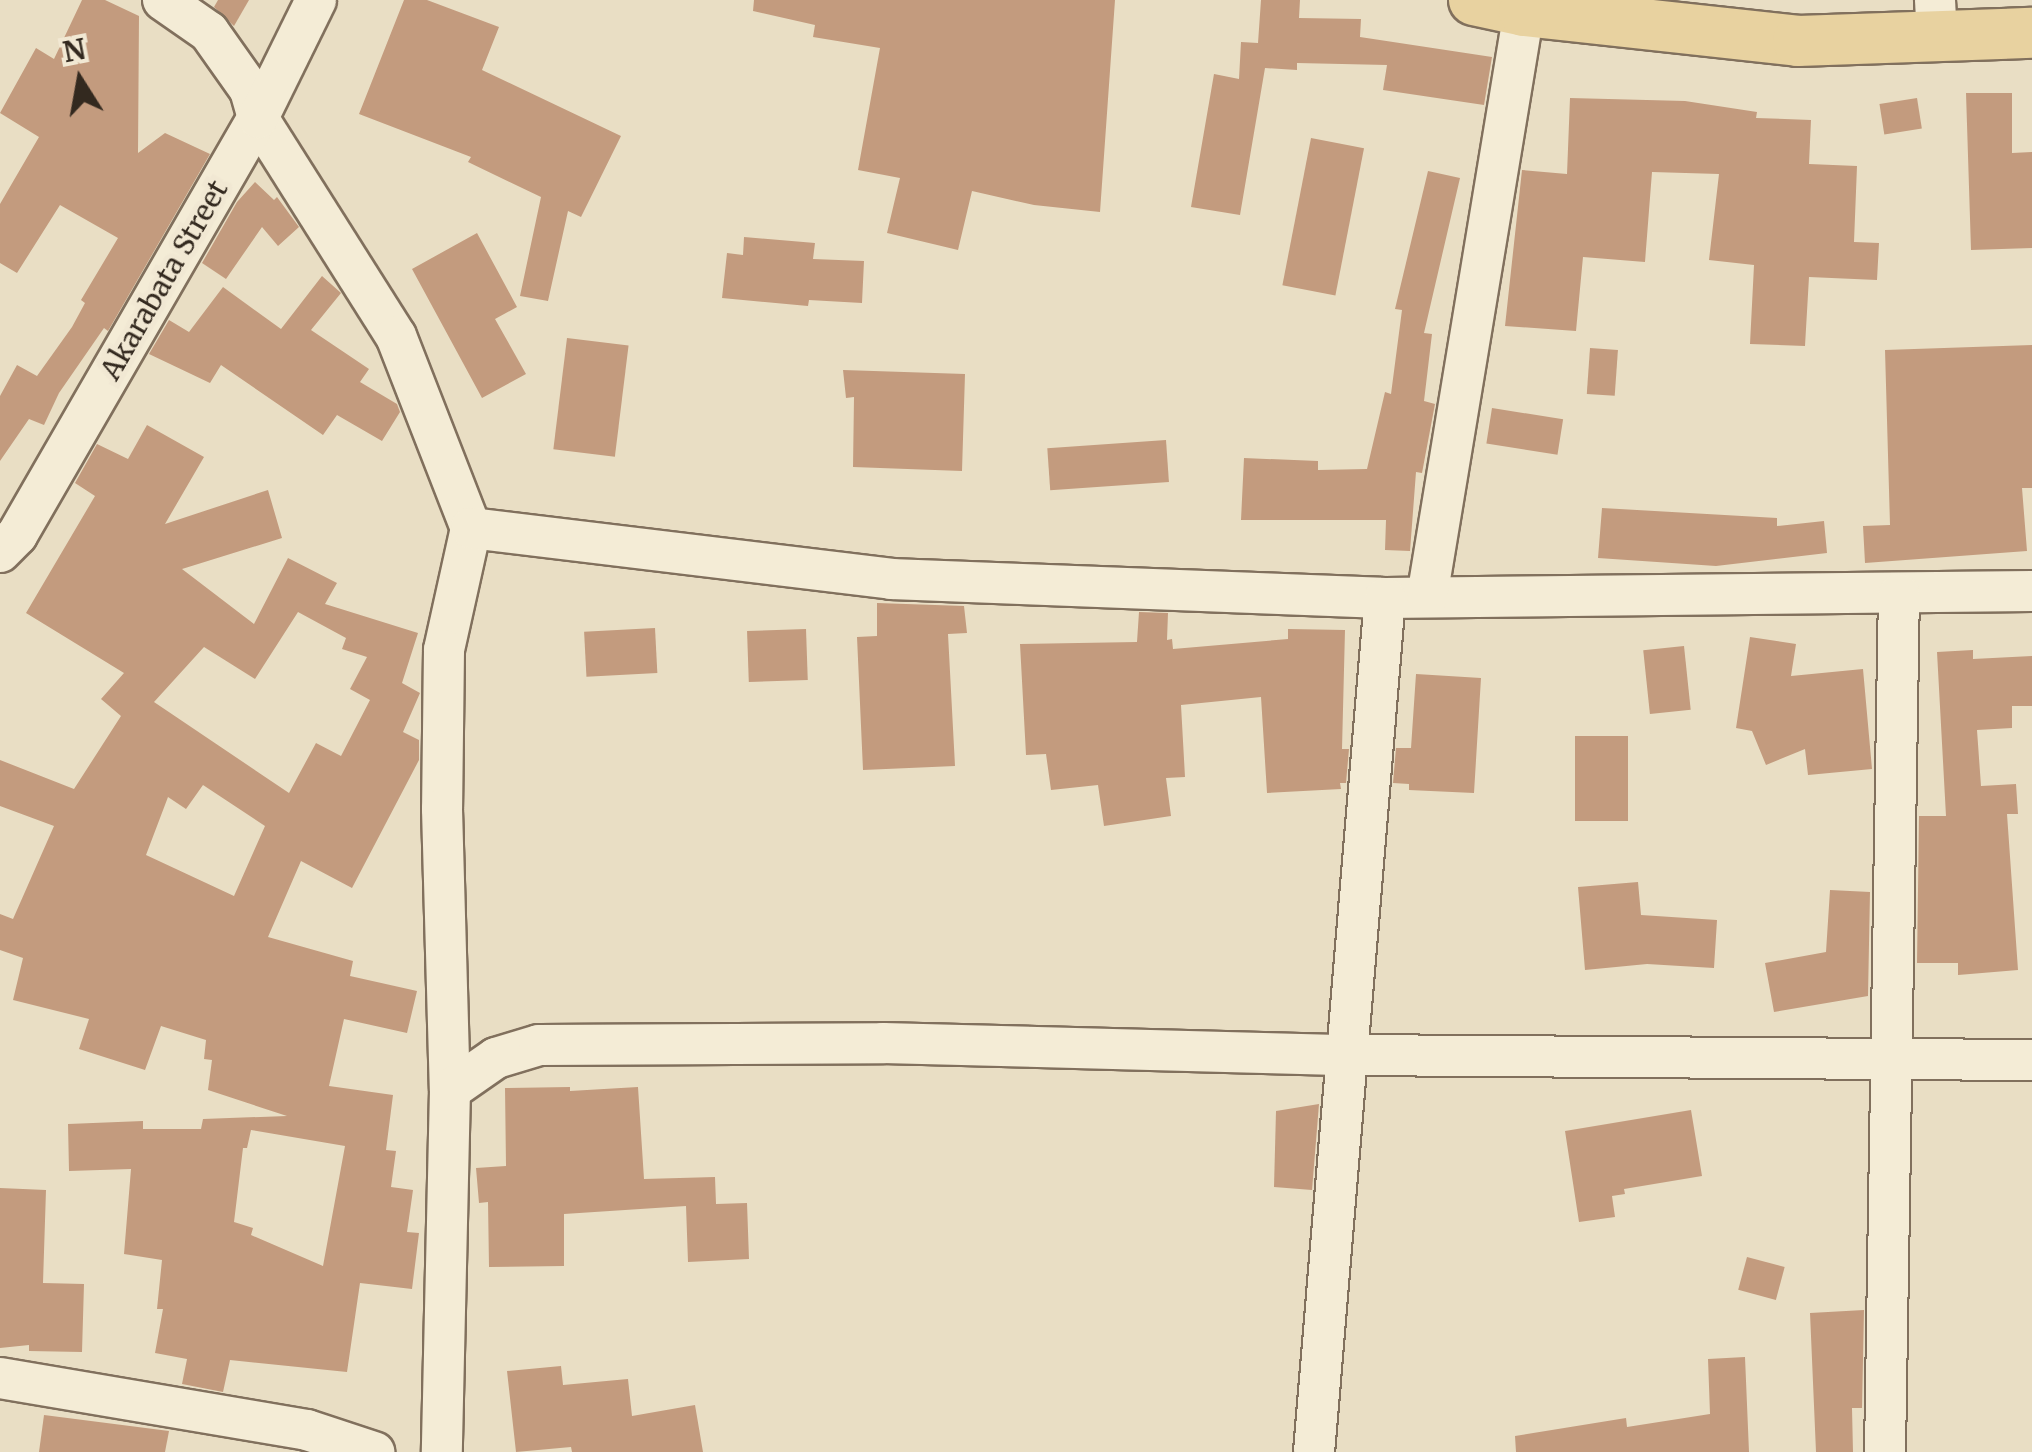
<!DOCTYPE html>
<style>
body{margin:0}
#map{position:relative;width:2032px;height:1452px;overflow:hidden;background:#e9dec4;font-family:Merriweather,serif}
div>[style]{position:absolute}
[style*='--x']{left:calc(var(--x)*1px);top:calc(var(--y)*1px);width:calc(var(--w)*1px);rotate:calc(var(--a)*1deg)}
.building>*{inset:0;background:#c39b7e;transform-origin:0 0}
.roads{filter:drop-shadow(2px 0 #81705d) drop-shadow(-2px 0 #81705d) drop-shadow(0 2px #81705d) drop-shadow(0 -2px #81705d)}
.minor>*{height:40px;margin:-20px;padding:0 20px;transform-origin:20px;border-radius:20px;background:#f4ecd6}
.major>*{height:50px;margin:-25px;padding:0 25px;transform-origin:25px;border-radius:25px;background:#e8d2a0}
span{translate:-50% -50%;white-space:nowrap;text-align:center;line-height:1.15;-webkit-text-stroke:10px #f1e8d3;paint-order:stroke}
.street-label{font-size:28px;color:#33291f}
.north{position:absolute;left:30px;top:30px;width:100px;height:100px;-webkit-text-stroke:8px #f1e8d3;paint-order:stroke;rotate:349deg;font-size:28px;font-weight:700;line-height:40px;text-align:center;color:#33291f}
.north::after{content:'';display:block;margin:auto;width:35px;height:45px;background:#33291f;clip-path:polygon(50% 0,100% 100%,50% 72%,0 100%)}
</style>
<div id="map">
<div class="building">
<div style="clip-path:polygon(82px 0,105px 0,139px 16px,138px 153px,165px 133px,210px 154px,108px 331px,104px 328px,59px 393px,44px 425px,29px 419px,0 461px,0 396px,17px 365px,37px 376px,72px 327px,85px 303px,81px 300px,118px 238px,60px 205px,17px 273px,0 263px,0 204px,39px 137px,0 113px,36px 48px,54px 59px)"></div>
<div style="clip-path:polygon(218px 0,249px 0,234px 26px,214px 7px)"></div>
<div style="clip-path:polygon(404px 0,427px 0,499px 27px,482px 70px,621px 136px,581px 217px,568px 211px,548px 301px,520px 296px,541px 197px,468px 162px,471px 157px,359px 114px)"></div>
<div style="clip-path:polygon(754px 0,1115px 0,1100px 212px,1034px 205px,972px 191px,958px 250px,887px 233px,900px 178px,858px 170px,880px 48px,813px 37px,815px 25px,753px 11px)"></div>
<div style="clip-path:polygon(1261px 0,1300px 0,1299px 18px,1361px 19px,1360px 37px,1492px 57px,1484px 105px,1383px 90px,1387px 65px,1297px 63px,1297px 70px,1265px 68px,1240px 215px,1191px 207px,1214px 74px,1239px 79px,1241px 42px,1258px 43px)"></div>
<div style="clip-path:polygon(1966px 93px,2012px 93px,2012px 153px,2032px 152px,2032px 248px,1971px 250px)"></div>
<div style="clip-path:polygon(1570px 98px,1685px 101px,1757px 112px,1756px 118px,1811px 120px,1809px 164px,1857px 166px,1854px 242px,1879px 243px,1877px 280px,1809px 277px,1805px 346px,1750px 344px,1754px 265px,1709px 260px,1719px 174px,1652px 172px,1645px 262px,1583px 257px,1576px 331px,1505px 326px,1522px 170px,1567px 174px)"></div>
<div style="left:1917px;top:98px;width:31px;height:38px;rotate:81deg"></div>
<div style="left:1311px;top:138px;width:54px;height:150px;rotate:11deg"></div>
<div style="clip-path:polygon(1428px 171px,1460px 178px,1424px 333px,1432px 334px,1424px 401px,1435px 404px,1422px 473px,1416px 472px,1410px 551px,1385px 550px,1386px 520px,1241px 520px,1244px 458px,1318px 461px,1318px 470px,1367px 469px,1385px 392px,1391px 394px,1402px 310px,1395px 309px)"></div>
<div style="clip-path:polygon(255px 182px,274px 200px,277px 197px,299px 227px,278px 246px,262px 227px,226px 279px,202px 263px,237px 202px)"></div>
<div style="clip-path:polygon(477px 233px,517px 307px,495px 319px,526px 374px,482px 398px,412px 269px)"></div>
<div style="clip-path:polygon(744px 237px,815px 243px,813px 259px,864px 261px,862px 303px,809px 300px,808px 306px,722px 298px,727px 253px,743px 255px)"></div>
<div style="clip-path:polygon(322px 276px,341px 293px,311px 330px,369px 369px,360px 382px,397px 404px,400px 412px,382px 441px,337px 415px,323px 435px,221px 365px,210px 383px,149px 354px,169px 320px,189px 332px,223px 287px,281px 329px)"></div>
<div style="left:567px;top:338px;width:62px;height:112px;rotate:7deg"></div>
<div style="clip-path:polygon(2032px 345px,2032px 488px,2022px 488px,2027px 551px,1865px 563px,1863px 526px,1890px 525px,1885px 350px)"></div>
<div style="left:1590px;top:348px;width:28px;height:46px;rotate:4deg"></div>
<div style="clip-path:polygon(843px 370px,965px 374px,962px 471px,853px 467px,854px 397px,846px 398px)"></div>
<div style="left:1492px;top:408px;width:72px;height:36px;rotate:9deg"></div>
<div style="clip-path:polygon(evenodd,147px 425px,204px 457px,165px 524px,268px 490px,282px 538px,182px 569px,254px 624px,288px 558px,337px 583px,325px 604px,418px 633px,402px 683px,420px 693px,403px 732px,419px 740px,419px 760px,352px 888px,301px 861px,268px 937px,353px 961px,350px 976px,417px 991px,407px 1033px,344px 1019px,329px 1086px,393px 1095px,386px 1150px,396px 1151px,391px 1187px,413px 1190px,407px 1232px,419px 1233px,412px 1289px,360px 1283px,347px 1372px,230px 1360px,223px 1392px,182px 1384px,187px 1359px,155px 1353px,163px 1309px,157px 1309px,162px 1260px,124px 1254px,131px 1169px,69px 1171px,68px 1124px,143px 1121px,143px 1129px,201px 1129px,203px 1119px,287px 1116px,208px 1090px,212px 1060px,204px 1059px,206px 1040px,161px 1026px,145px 1070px,79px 1049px,89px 1019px,13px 1000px,23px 958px,0 950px,0 914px,13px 919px,54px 826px,0 806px,0 760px,74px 789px,121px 716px,101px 699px,124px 673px,26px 613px,95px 496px,75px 483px,97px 444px,128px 459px,147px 425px,298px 612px,346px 638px,342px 649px,367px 657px,350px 689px,370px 700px,341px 756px,316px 743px,289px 793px,154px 702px,204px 647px,255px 679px,298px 612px,147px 425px,203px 785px,265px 826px,234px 896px,146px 855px,168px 797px,186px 809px,203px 785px,147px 425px,251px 1130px,345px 1146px,323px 1266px,251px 1235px,253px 1228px,234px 1222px,243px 1148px,247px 1148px,251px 1130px)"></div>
<div style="left:1166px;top:440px;width:42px;height:119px;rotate:86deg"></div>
<div style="clip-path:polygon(1602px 508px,1777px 518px,1777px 526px,1824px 521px,1827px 553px,1716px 566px,1598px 558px)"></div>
<div style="clip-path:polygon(877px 603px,964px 606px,967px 633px,948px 634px,955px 766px,863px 770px,857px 637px,877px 636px)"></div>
<div style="clip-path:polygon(1139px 612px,1168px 613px,1167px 640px,1172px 639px,1173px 649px,1288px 639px,1288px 629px,1345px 630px,1342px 749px,1349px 749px,1346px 783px,1340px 783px,1341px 789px,1267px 793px,1261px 697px,1181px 705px,1185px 777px,1166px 778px,1171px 816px,1104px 826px,1098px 785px,1051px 790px,1046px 754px,1026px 755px,1020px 644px,1137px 642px)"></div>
<div style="left:655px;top:628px;width:45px;height:71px;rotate:87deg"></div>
<div style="left:806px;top:629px;width:51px;height:59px;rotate:88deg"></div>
<div style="clip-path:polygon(1750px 637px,1796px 644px,1791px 676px,1863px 669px,1872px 769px,1808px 775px,1805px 749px,1766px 765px,1752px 731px,1736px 728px)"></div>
<div style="left:1684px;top:646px;width:64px;height:41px;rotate:84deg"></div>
<div style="clip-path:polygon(1973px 650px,1973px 659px,2032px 656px,2032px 706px,2012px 706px,2012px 728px,1977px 730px,1981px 786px,2016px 784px,2018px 814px,2007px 814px,2018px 970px,1958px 975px,1958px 963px,1917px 963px,1919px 816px,1946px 816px,1937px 652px)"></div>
<div style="clip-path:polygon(1416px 674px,1481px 678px,1474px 793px,1409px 790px,1409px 784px,1393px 783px,1396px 748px,1411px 748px)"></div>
<div style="left:1575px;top:736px;width:53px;height:85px"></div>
<div style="clip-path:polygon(1638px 882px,1641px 915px,1717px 920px,1714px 968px,1647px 964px,1585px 970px,1578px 887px)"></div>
<div style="clip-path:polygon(1830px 890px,1870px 892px,1868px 996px,1774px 1012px,1765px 963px,1826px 952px)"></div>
<div style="clip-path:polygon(570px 1087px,570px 1091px,638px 1087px,644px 1179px,715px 1177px,716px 1204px,747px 1203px,749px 1259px,688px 1262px,686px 1206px,564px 1214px,564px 1266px,489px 1267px,488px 1202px,479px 1203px,476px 1168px,506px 1166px,505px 1088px)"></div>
<div style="clip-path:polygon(1319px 1104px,1312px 1190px,1274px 1187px,1276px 1111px)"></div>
<div style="clip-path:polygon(1691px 1110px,1702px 1176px,1624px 1189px,1625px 1194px,1612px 1196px,1615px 1217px,1579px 1222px,1565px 1131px)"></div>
<div style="clip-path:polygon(0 1188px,46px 1190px,43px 1283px,84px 1284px,82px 1352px,29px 1351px,29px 1345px,0 1348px)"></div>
<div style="left:1747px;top:1257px;width:39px;height:34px;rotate:15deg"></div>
<div style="clip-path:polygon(1864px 1310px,1862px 1408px,1852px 1408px,1853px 1452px,1816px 1452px,1810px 1313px)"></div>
<div style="clip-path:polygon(1745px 1357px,1749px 1452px,1516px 1452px,1515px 1436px,1626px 1418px,1627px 1427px,1710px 1414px,1708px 1359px)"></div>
<div style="clip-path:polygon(561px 1366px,563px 1385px,628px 1379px,632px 1416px,695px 1405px,703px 1452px,572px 1452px,571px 1447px,516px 1452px,507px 1371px)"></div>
<div style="clip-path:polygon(44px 1415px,169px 1431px,165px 1452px,39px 1452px)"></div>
</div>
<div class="roads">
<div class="minor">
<div style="--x:163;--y:0;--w:56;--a:34.8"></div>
<div style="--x:209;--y:32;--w:71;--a:54.7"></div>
<div style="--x:250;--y:90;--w:29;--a:74"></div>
<div style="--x:258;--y:118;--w:258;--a:57.7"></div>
<div style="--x:396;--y:336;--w:206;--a:68.7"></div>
<div style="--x:471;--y:528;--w:125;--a:102.5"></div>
<div style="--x:444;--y:650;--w:159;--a:90.7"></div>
<div style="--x:442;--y:809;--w:281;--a:88.4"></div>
<div style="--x:450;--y:1090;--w:362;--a:91.3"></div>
<div style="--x:1935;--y:0;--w:38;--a:87"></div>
<div style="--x:471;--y:528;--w:423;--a:6.9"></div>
<div style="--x:891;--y:579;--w:494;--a:2.2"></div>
<div style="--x:1385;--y:598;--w:647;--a:-0.62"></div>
<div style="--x:0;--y:552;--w:24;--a:-45"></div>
<div style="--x:17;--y:535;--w:482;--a:-60"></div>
<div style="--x:258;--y:118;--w:131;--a:-63.8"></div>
<div style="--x:1427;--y:597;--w:594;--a:-80.6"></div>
<div style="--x:450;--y:1090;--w:56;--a:-34.8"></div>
<div style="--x:496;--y:1058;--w:45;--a:-16.8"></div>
<div style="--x:539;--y:1045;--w:344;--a:-0.3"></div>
<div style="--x:883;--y:1043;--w:465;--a:1.5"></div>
<div style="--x:1348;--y:1055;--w:684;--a:0.42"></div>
<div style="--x:0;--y:1378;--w:311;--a:9.6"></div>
<div style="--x:307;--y:1430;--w:71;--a:18.2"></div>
<div style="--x:1314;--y:1452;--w:857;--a:-85.25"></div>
<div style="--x:1885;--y:1452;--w:858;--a:-89.07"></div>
</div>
<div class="major">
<div style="--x:1474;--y:0;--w:51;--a:12.4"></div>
<div style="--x:1524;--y:11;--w:276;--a:6.2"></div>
<div style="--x:1798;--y:41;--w:234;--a:-2"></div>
</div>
</div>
<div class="street-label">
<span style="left:164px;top:280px;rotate:-60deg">Akarabata Street</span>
</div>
<div class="north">N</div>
</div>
